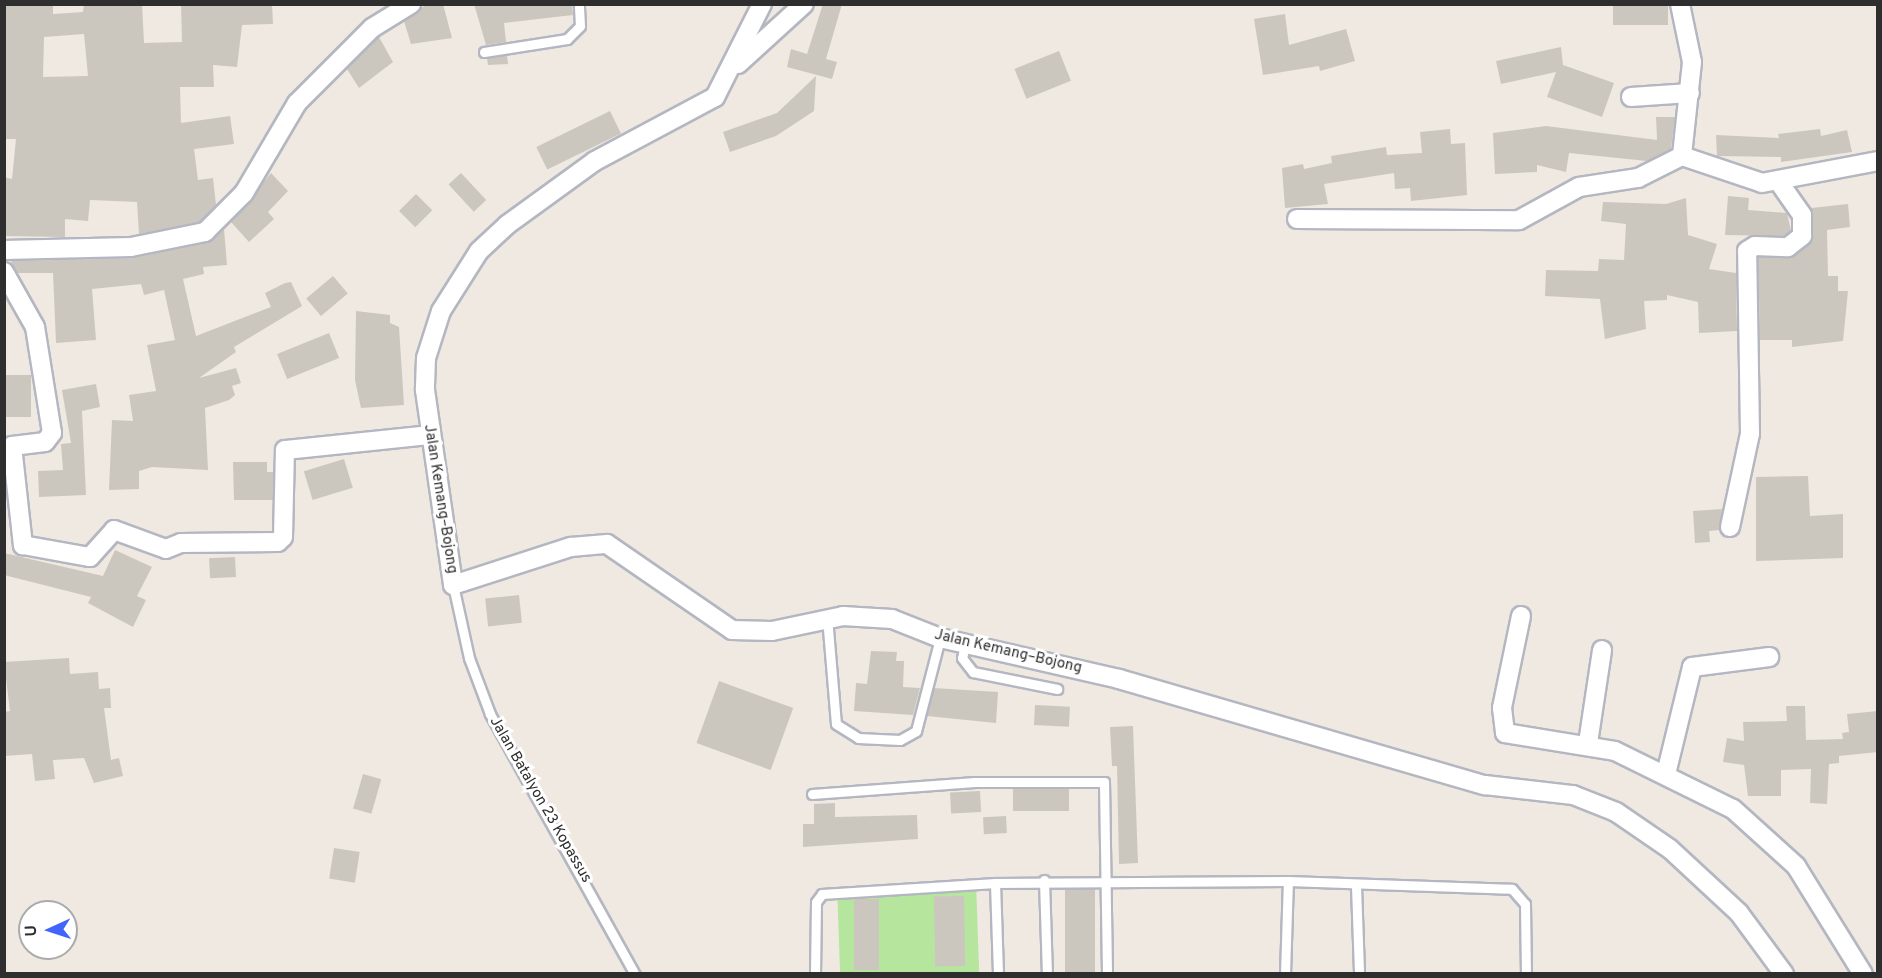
<!DOCTYPE html>
<meta charset="utf-8">
<style>
body{margin:0}
#map{position:relative;width:1882px;height:978px;overflow:hidden;background:#efe9e1;font-family:Overpass,sans-serif}
div>[style]{position:absolute}
[style*='--x']{left:calc(var(--x)*1px);top:calc(var(--y)*1px);width:calc(var(--w)*1px);rotate:calc(var(--a)*1deg)}
.green>*{inset:0;background:#b6e59e;transform-origin:0 0}
.building>*{inset:0;background:#cbc7bf;transform-origin:0 0}
.roads{filter:drop-shadow(2px 0 #b4b7c1) drop-shadow(-2px 0 #b4b7c1) drop-shadow(0 2px #b4b7c1) drop-shadow(0 -2px #b4b7c1)}
.service>*{height:9px;margin:-4.5px;padding:0 4.5px;transform-origin:4.5px;border-radius:4.5px;background:#fff}
.minor>*{height:18px;margin:-9px;padding:0 9px;transform-origin:9px;border-radius:9px;background:#fff}
span{translate:-50% -50%;white-space:nowrap;text-align:center;line-height:1.15;-webkit-text-stroke:6px #fff;paint-order:stroke}
.street-label{font-size:15px;color:#2e2e2e}
.frame{position:absolute;inset:0;border:6px solid #2e2e2e;pointer-events:none}
.north{position:absolute;left:18px;top:900px;width:60px;height:60px;box-sizing:border-box;background:#fff;border:2px solid #ababab;border-radius:50%;rotate:267deg;font-size:16px;font-weight:700;line-height:24px;text-align:center;color:#2e2e2e}
.north::after{content:'';display:block;margin:auto;width:21px;height:27px;background:#4264fb;clip-path:polygon(50% 0,100% 100%,50% 72%,0 100%)}
</style>
<div id="map">
<div class="green">
<div style="left:976px;top:882px;width:91px;height:139px;rotate:88deg"></div>
</div>
<div class="building">
<div style="clip-path:polygon(evenodd,6px 4px,53px 4px,53px 14px,83px 12px,84px 4px,142px 4px,144px 43px,182px 42px,181px 4px,272px 4px,273px 24px,242px 25px,237px 67px,213px 65px,214px 87px,180px 87px,181px 123px,230px 116px,234px 144px,194px 149px,198px 180px,213px 178px,216px 205px,199px 222px,139px 234px,137px 202px,90px 200px,88px 221px,65px 219px,65px 237px,4px 236px,4px 177px,12px 179px,16px 139px,4px 139px,6px 4px,84px 34px,88px 76px,43px 77px,44px 37px,84px 34px)"></div>
<div style="clip-path:polygon(427px 4px,443px 4px,452px 38px,411px 44px,404px 21px)"></div>
<div style="clip-path:polygon(474px 4px,572px 4px,573px 15px,504px 23px,506px 42px,486px 45px)"></div>
<div style="clip-path:polygon(823px 4px,842px 4px,826px 59px,837px 62px,832px 79px,787px 67px,791px 49px,807px 54px)"></div>
<div style="left:1613px;top:4px;width:55px;height:21px"></div>
<div style="clip-path:polygon(1285px 14px,1289px 45px,1346px 29px,1355px 61px,1320px 71px,1319px 66px,1263px 75px,1254px 19px)"></div>
<div style="clip-path:polygon(379px 37px,393px 62px,359px 88px,347px 69px)"></div>
<div style="clip-path:polygon(1561px 47px,1563px 65px,1614px 83px,1602px 117px,1547px 97px,1556px 72px,1501px 84px,1496px 61px)"></div>
<div style="left:1059px;top:51px;width:32px;height:48px;rotate:68deg"></div>
<div style="clip-path:polygon(507px 55px,508px 64px,488px 65px,487px 58px)"></div>
<div style="clip-path:polygon(816px 76px,814px 111px,776px 136px,730px 152px,723px 132px,777px 113px)"></div>
<div style="left:610px;top:111px;width:25px;height:82px;rotate:64deg"></div>
<div style="clip-path:polygon(1656px 117px,1675px 117px,1671px 149px,1647px 161px,1569px 153px,1566px 172px,1537px 165px,1537px 172px,1495px 174px,1493px 133px,1546px 126px,1657px 140px)"></div>
<div style="clip-path:polygon(1450px 129px,1451px 144px,1465px 143px,1467px 195px,1411px 201px,1410px 188px,1395px 189px,1394px 173px,1324px 184px,1328px 204px,1285px 208px,1282px 168px,1303px 164px,1304px 169px,1332px 163px,1331px 156px,1386px 147px,1387px 155px,1422px 153px,1420px 132px)"></div>
<div style="clip-path:polygon(1820px 129px,1821px 136px,1847px 130px,1852px 152px,1781px 162px,1781px 157px,1717px 156px,1716px 135px,1779px 138px,1778px 134px)"></div>
<div style="clip-path:polygon(271px 173px,288px 191px,268px 212px,274px 219px,249px 242px,231px 222px)"></div>
<div style="left:461px;top:173px;width:37px;height:17px;rotate:47deg"></div>
<div style="left:416px;top:194px;width:23px;height:24px;rotate:45deg"></div>
<div style="clip-path:polygon(1728px 196px,1749px 198px,1748px 210px,1787px 213px,1791px 231px,1784px 236px,1725px 235px)"></div>
<div style="clip-path:polygon(1686px 198px,1688px 235px,1717px 244px,1709px 269px,1736px 273px,1737px 331px,1699px 333px,1698px 302px,1667px 295px,1667px 300px,1644px 301px,1646px 329px,1605px 339px,1600px 299px,1545px 296px,1546px 270px,1598px 271px,1599px 259px,1624px 260px,1626px 224px,1601px 221px,1603px 202px,1666px 204px)"></div>
<div style="clip-path:polygon(1848px 204px,1850px 227px,1827px 230px,1828px 276px,1838px 276px,1838px 291px,1848px 291px,1843px 341px,1792px 347px,1792px 340px,1760px 340px,1758px 257px,1795px 256px,1812px 240px,1811px 208px)"></div>
<div style="clip-path:polygon(224px 229px,227px 265px,203px 267px,204px 274px,183px 279px,196px 336px,271px 307px,265px 293px,285px 283px,291px 282px,302px 306px,234px 347px,236px 352px,199px 378px,236px 368px,241px 383px,232px 386px,235px 395px,229px 400px,205px 408px,208px 470px,152px 467px,139px 471px,139px 489px,109px 490px,112px 420px,133px 421px,129px 395px,156px 391px,147px 345px,175px 340px,164px 290px,144px 295px,141px 284px,92px 289px,96px 340px,56px 343px,53px 273px,17px 273px,11px 261px,133px 258px,207px 243px)"></div>
<div style="left:333px;top:276px;width:23px;height:35px;rotate:50deg"></div>
<div style="clip-path:polygon(356px 311px,390px 315px,390px 323px,399px 327px,404px 405px,361px 408px,355px 380px)"></div>
<div style="left:329px;top:333px;width:27px;height:56px;rotate:68deg"></div>
<div style="left:31px;top:375px;width:42px;height:27px;rotate:90deg"></div>
<div style="clip-path:polygon(96px 384px,100px 407px,82px 411px,86px 495px,39px 497px,38px 471px,63px 470px,61px 444px,71px 443px,62px 390px)"></div>
<div style="left:344px;top:459px;width:30px;height:42px;rotate:73deg"></div>
<div style="clip-path:polygon(233px 462px,267px 462px,267px 472px,273px 472px,273px 500px,234px 500px)"></div>
<div style="clip-path:polygon(1808px 476px,1810px 516px,1843px 514px,1843px 558px,1756px 561px,1756px 477px)"></div>
<div style="clip-path:polygon(1722px 509px,1719px 530px,1709px 531px,1710px 542px,1695px 543px,1693px 511px)"></div>
<div style="clip-path:polygon(115px 550px,152px 567px,137px 596px,146px 600px,133px 627px,88px 603px,91px 597px,4px 575px,4px 553px,103px 576px)"></div>
<div style="left:235px;top:557px;width:20px;height:26px;rotate:87deg"></div>
<div style="left:519px;top:595px;width:28px;height:34px;rotate:84deg"></div>
<div style="clip-path:polygon(871px 651px,897px 652px,896px 661px,904px 661px,903px 687px,920px 688px,913px 715px,854px 711px,856px 683px,867px 684px)"></div>
<div style="clip-path:polygon(69px 658px,70px 674px,98px 672px,99px 689px,110px 688px,111px 708px,104px 708px,111px 760px,119px 758px,123px 776px,94px 783px,84px 758px,53px 760px,55px 779px,35px 781px,32px 754px,4px 756px,4px 712px,10px 711px,4px 662px)"></div>
<div style="left:719px;top:681px;width:79px;height:66px;rotate:20deg"></div>
<div style="clip-path:polygon(934px 688px,998px 692px,996px 723px,927px 716px)"></div>
<div style="left:1035px;top:705px;width:35px;height:20px;rotate:3deg"></div>
<div style="clip-path:polygon(1786px 706px,1805px 706px,1806px 740px,1843px 739px,1842px 733px,1849px 732px,1847px 714px,1878px 711px,1878px 752px,1839px 756px,1839px 763px,1829px 764px,1827px 804px,1810px 803px,1811px 769px,1781px 770px,1781px 796px,1748px 796px,1744px 765px,1723px 762px,1727px 738px,1744px 741px,1743px 722px,1787px 721px)"></div>
<div style="clip-path:polygon(1133px 726px,1138px 863px,1119px 864px,1117px 766px,1112px 766px,1110px 727px)"></div>
<div style="left:363px;top:774px;width:19px;height:36px;rotate:16deg"></div>
<div style="left:1013px;top:789px;width:56px;height:22px"></div>
<div style="left:980px;top:791px;width:21px;height:30px;rotate:87deg"></div>
<div style="clip-path:polygon(835px 803px,835px 817px,917px 815px,918px 839px,803px 847px,803px 824px,814px 824px,814px 804px)"></div>
<div style="left:1006px;top:816px;width:17px;height:23px;rotate:87deg"></div>
<div style="left:334px;top:848px;width:26px;height:31px;rotate:9deg"></div>
<div style="left:1065px;top:889px;width:30px;height:85px"></div>
<div style="left:964px;top:896px;width:70px;height:30px;rotate:89deg"></div>
<div style="left:854px;top:899px;width:25px;height:71px"></div>
</div>
<div class="roads">
<div class="service">
<div style="--x:484;--y:52;--w:84;--a:-8.9"></div>
<div style="--x:567;--y:39;--w:18;--a:-45"></div>
<div style="--x:580;--y:26;--w:22;--a:-93"></div>
<div style="--x:453;--y:585;--w:75;--a:77.6"></div>
<div style="--x:469;--y:658;--w:60;--a:69.4"></div>
<div style="--x:490;--y:714;--w:298;--a:60.9"></div>
<div style="--x:827;--y:617;--w:107;--a:85.2"></div>
<div style="--x:836;--y:724;--w:26;--a:32"></div>
<div style="--x:858;--y:738;--w:42;--a:2.7"></div>
<div style="--x:900;--y:740;--w:18;--a:-29"></div>
<div style="--x:916;--y:731;--w:96;--a:-75.5"></div>
<div style="--x:965;--y:645;--w:13;--a:103"></div>
<div style="--x:962;--y:658;--w:18;--a:52"></div>
<div style="--x:973;--y:672;--w:86;--a:11.4"></div>
<div style="--x:812;--y:794;--w:163;--a:-4.2"></div>
<div style="--x:975;--y:782;--w:129;--a:0"></div>
<div style="--x:1104;--y:782;--w:192;--a:89.1"></div>
<div style="--x:1044;--y:880;--w:94;--a:88.2"></div>
<div style="--x:995;--y:883;--w:293;--a:-0.4"></div>
<div style="--x:1288;--y:881;--w:224;--a:2"></div>
<div style="--x:1512;--y:889;--w:20;--a:49"></div>
<div style="--x:1525;--y:904;--w:70;--a:89.2"></div>
<div style="--x:1356;--y:886;--w:88;--a:88"></div>
<div style="--x:815;--y:974;--w:72;--a:-89.2"></div>
<div style="--x:816;--y:902;--w:10;--a:-53"></div>
<div style="--x:822;--y:894;--w:173;--a:-3.6"></div>
<div style="--x:995;--y:883;--w:91;--a:88.1"></div>
<div style="--x:1285;--y:974;--w:93;--a:-88.2"></div>
</div>
<div class="minor">
<div style="--x:762;--y:4;--w:104;--a:116.8"></div>
<div style="--x:715;--y:97;--w:136;--a:151.9"></div>
<div style="--x:595;--y:161;--w:109;--a:144"></div>
<div style="--x:507;--y:225;--w:38;--a:137"></div>
<div style="--x:479;--y:251;--w:71;--a:122.3"></div>
<div style="--x:441;--y:311;--w:49;--a:107.7"></div>
<div style="--x:426;--y:358;--w:32;--a:92"></div>
<div style="--x:425;--y:390;--w:197;--a:81.8"></div>
<div style="--x:453;--y:585;--w:124;--a:-17.9"></div>
<div style="--x:571;--y:547;--w:36;--a:-5"></div>
<div style="--x:607;--y:544;--w:152;--a:34.5"></div>
<div style="--x:732;--y:630;--w:40;--a:1.4"></div>
<div style="--x:772;--y:631;--w:73;--a:-11.9"></div>
<div style="--x:843;--y:616;--w:49;--a:3.5"></div>
<div style="--x:892;--y:619;--w:52;--a:21.6"></div>
<div style="--x:940;--y:638;--w:184;--a:12.9"></div>
<div style="--x:1119;--y:679;--w:381;--a:16.2"></div>
<div style="--x:1485;--y:785;--w:89;--a:6.5"></div>
<div style="--x:1573;--y:795;--w:46;--a:21.6"></div>
<div style="--x:1616;--y:812;--w:65;--a:34.4"></div>
<div style="--x:1670;--y:849;--w:94;--a:42.8"></div>
<div style="--x:1739;--y:913;--w:76;--a:53.6"></div>
<div style="--x:1680;--y:4;--w:59;--a:78.3"></div>
<div style="--x:1692;--y:62;--w:95;--a:96.1"></div>
<div style="--x:1682;--y:156;--w:84;--a:18.6"></div>
<div style="--x:1762;--y:183;--w:118;--a:-10.7"></div>
<div style="--x:738;--y:64;--w:89;--a:-42.3"></div>
<div style="--x:1631;--y:97;--w:59;--a:-3.9"></div>
<div style="--x:1297;--y:219;--w:222;--a:0.3"></div>
<div style="--x:1519;--y:220;--w:68;--a:-28.8"></div>
<div style="--x:1579;--y:187;--w:60;--a:-8.7"></div>
<div style="--x:1638;--y:178;--w:49;--a:-26.6"></div>
<div style="--x:4;--y:250;--w:127;--a:-1.4"></div>
<div style="--x:131;--y:247;--w:76;--a:-11.5"></div>
<div style="--x:205;--y:232;--w:55;--a:-45"></div>
<div style="--x:244;--y:193;--w:104;--a:-59.5"></div>
<div style="--x:297;--y:103;--w:106;--a:-45"></div>
<div style="--x:372;--y:28;--w:46;--a:-31.6"></div>
<div style="--x:4;--y:272;--w:63;--a:60.6"></div>
<div style="--x:35;--y:327;--w:107;--a:80.9"></div>
<div style="--x:52;--y:433;--w:11;--a:128"></div>
<div style="--x:45;--y:442;--w:33;--a:173"></div>
<div style="--x:12;--y:446;--w:100;--a:83.7"></div>
<div style="--x:23;--y:545;--w:68;--a:10.2"></div>
<div style="--x:90;--y:557;--w:36;--a:-48"></div>
<div style="--x:114;--y:530;--w:55;--a:20.1"></div>
<div style="--x:166;--y:549;--w:16;--a:-22"></div>
<div style="--x:181;--y:543;--w:97;--a:-0.6"></div>
<div style="--x:278;--y:542;--w:7;--a:-45"></div>
<div style="--x:283;--y:537;--w:87;--a:-88.7"></div>
<div style="--x:285;--y:450;--w:145;--a:-5.9"></div>
<div style="--x:1730;--y:527;--w:95;--a:-77.9"></div>
<div style="--x:1750;--y:434;--w:183;--a:-90.9"></div>
<div style="--x:1747;--y:251;--w:9;--a:-32"></div>
<div style="--x:1755;--y:246;--w:33;--a:2"></div>
<div style="--x:1788;--y:247;--w:18;--a:-38"></div>
<div style="--x:1802;--y:236;--w:21;--a:-90"></div>
<div style="--x:1802;--y:215;--w:39;--a:-125"></div>
<div style="--x:1521;--y:616;--w:94;--a:101.7"></div>
<div style="--x:1502;--y:708;--w:25;--a:83"></div>
<div style="--x:1505;--y:733;--w:111;--a:9.3"></div>
<div style="--x:1615;--y:751;--w:131;--a:26.2"></div>
<div style="--x:1733;--y:809;--w:85;--a:42.1"></div>
<div style="--x:1796;--y:866;--w:127;--a:58.2"></div>
<div style="--x:1588;--y:743;--w:94;--a:-81.4"></div>
<div style="--x:1666;--y:774;--w:110;--a:-76.3"></div>
<div style="--x:1692;--y:667;--w:78;--a:-7.4"></div>
</div>
</div>
<div class="street-label">
<span style="left:440px;top:499px;rotate:81deg">Jalan Kemang–Bojong</span>
<span style="left:1008px;top:652px;rotate:13deg">Jalan Kemang–Bojong</span>
<span style="left:540px;top:800px;rotate:60deg">Jalan Batalyon 23 Kopassus</span>
</div>
<div class="frame"></div>
<div class="north">U</div>
</div>
